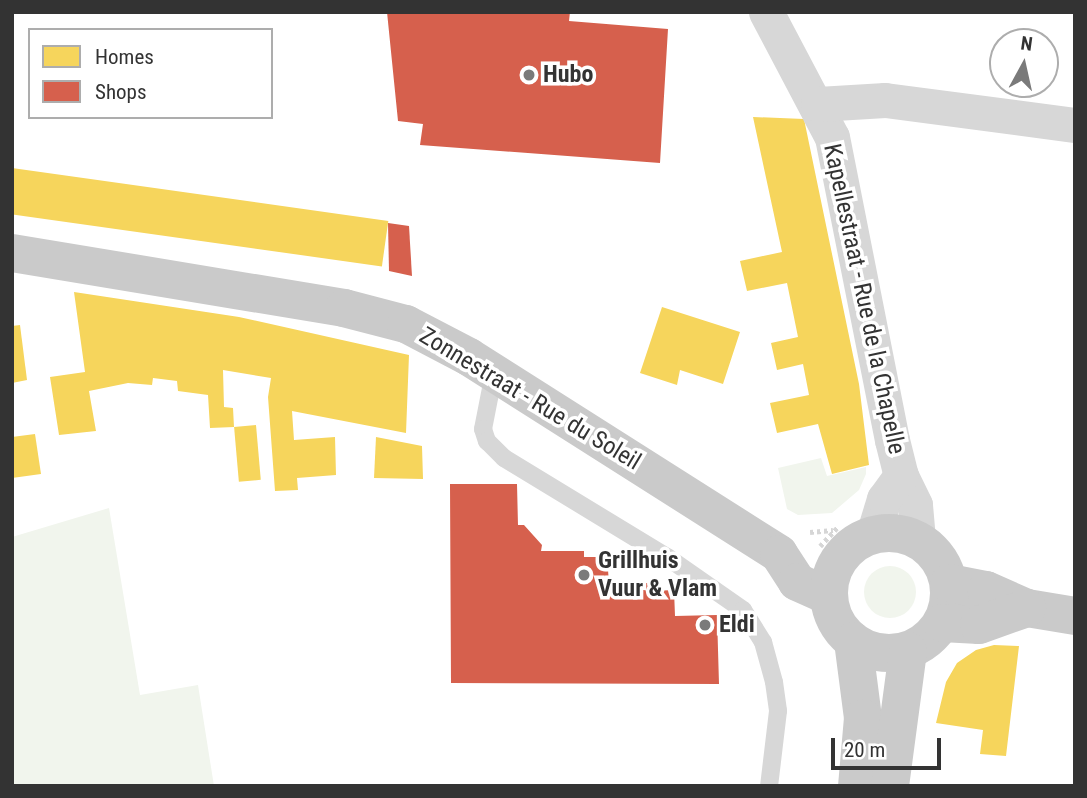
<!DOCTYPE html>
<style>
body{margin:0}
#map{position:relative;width:1087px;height:798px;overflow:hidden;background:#fff;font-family:"Roboto Condensed",sans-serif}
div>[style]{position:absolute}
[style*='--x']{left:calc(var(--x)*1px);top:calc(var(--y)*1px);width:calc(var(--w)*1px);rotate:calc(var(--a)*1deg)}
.green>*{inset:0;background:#f1f5ed}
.round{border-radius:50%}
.homes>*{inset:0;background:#f6d55c;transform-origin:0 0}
.shops>*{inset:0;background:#d6604d}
.path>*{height:4.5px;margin-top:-2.25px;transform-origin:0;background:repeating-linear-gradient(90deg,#d6d6d6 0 3.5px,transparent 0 7px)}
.service>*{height:18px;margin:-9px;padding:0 9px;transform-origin:9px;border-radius:9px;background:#d7d7d7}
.minor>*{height:35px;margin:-17.5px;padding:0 17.5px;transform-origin:17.5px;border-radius:17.5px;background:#d7d7d7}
.primary>*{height:38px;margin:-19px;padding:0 19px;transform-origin:19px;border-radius:19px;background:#cacaca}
.primary>.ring{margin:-19px;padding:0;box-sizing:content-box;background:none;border:38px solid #cacaca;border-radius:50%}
.dots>*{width:19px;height:19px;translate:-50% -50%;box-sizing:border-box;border:4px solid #fff;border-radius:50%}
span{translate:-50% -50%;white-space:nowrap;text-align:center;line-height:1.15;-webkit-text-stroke:7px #fff;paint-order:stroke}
.poi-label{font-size:24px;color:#333;font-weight:700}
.left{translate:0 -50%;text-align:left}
.street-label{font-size:24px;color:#333}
.frame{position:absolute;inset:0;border:14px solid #333;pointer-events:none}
.legend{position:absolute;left:28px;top:28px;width:245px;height:91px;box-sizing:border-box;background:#fff;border:2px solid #adadad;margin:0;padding:9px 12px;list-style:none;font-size:21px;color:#333}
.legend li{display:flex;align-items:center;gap:14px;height:35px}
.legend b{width:35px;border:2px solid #adadad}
.north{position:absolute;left:989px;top:28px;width:70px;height:70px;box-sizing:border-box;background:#fff;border:2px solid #adadad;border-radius:50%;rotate:8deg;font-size:19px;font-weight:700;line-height:28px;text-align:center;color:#333}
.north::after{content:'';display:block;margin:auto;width:24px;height:32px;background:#7a7a7a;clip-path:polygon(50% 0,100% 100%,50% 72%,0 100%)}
.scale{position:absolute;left:831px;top:738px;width:110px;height:32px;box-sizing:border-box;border:4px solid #333;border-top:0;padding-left:9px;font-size:21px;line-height:24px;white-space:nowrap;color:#333;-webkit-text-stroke:5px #fff;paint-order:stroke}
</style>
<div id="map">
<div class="green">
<div style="clip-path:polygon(821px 458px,827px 476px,866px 467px,866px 474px,859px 490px,832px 513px,798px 515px,787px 509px,778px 468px)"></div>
<div style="clip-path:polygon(109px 508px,140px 695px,198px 685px,214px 786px,12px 786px,12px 537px)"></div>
<div class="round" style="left:864px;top:566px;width:52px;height:52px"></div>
</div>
<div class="homes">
<div style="clip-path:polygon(753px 117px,804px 119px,859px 384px,869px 465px,832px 474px,818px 424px,777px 433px,770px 403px,809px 395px,803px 364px,777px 370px,771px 343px,798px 337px,787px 283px,747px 291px,740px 261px,782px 252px)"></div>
<div style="left:12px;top:168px;width:380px;height:46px;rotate:8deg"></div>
<div style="clip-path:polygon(74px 292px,239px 317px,409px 355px,406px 433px,292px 411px,294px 440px,335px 437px,336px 475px,297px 478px,298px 490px,275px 491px,268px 397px,271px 378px,223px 370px,224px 407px,233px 408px,234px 427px,210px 428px,208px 395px,178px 391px,177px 381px,153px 378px,152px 385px,128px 383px,89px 391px,96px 431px,59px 435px,50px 377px,85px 372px)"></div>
<div style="clip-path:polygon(662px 307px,740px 332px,723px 384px,680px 370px,677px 385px,640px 373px)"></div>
<div style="clip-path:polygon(20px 325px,27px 380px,12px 383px,12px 326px)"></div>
<div style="left:256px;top:425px;width:55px;height:22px;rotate:85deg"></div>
<div style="clip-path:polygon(35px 434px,41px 474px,12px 478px,12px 437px)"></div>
<div style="clip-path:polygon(376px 437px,422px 446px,423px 479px,374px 478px)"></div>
<div style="clip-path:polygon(994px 645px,1019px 646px,1006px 756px,980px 754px,983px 730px,936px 723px,946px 682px,957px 663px,976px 650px)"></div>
</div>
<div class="shops">
<div style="clip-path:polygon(387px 12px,570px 12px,569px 21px,668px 29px,660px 163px,420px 145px,423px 124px,398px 121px)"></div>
<div style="clip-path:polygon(388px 223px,409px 226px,412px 276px,389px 271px)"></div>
<div style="clip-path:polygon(450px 484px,517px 484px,518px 525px,524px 525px,542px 545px,541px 551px,584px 551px,584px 557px,607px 557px,609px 583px,651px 583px,652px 591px,674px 590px,675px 616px,717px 615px,719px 684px,451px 683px)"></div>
</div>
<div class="path">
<div style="--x:810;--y:532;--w:23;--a:-5"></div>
<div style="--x:820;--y:546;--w:26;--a:-47"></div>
</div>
<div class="service">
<div style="--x:494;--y:373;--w:57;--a:101.1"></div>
<div style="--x:483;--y:429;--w:13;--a:72"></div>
<div style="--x:487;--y:441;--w:24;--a:45"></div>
<div style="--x:504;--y:458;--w:191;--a:31.3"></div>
<div style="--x:667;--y:557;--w:93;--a:34.9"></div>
<div style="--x:743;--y:610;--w:38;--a:58"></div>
<div style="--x:763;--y:642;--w:41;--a:74.6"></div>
<div style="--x:774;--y:682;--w:29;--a:82"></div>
<div style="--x:778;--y:711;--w:76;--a:96.8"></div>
</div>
<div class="minor">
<div style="--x:766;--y:12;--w:141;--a:62.2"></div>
<div style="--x:832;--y:137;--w:309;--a:78.8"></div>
<div style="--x:892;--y:440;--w:37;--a:76"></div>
<div style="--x:901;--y:476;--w:32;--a:64"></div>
<div style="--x:915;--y:505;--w:35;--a:85"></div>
<div style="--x:818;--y:104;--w:67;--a:-3.4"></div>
<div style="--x:885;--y:100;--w:192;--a:7.5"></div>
<div style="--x:873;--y:535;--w:38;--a:-73"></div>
<div style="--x:884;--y:499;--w:29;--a:-54"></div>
</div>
<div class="primary">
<div style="--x:12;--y:253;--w:337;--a:9.4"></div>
<div style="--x:344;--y:308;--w:64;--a:14.5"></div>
<div style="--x:406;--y:324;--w:71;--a:27.6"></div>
<div style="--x:469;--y:357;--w:367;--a:32.4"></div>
<div style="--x:779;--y:554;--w:33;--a:57"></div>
<div style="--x:797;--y:582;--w:35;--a:24"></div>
<div class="ring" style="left:829px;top:533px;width:82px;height:82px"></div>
<div style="--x:949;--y:583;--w:38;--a:11"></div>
<div style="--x:986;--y:590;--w:45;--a:23.7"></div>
<div style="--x:1027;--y:608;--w:49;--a:9.5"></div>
<div style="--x:942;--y:623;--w:37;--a:3"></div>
<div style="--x:979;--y:625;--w:51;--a:-19.5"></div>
<div style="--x:853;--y:641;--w:78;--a:82.6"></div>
<div style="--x:863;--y:718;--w:68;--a:95"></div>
<div style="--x:890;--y:786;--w:136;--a:-82.4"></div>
</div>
<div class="dots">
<div style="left:529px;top:75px;background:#7a7a7a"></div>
<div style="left:584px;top:575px;background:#7a7a7a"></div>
<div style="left:705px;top:625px;background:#7a7a7a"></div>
</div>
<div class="poi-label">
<span class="left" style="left:543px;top:75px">Hubo</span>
<span class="left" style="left:598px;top:575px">Grillhuis<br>Vuur &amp; Vlam</span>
<span class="left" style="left:719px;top:625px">Eldi</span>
</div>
<div class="street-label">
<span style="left:864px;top:299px;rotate:78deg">Kapellestraat - Rue de la Chapelle</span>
<span style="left:530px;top:399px;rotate:31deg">Zonnestraat - Rue du Soleil</span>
</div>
<div class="frame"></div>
<ul class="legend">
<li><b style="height:19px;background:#f6d55c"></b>Homes</li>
<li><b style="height:19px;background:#d6604d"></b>Shops</li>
</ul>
<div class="north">N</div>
<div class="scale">20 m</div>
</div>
